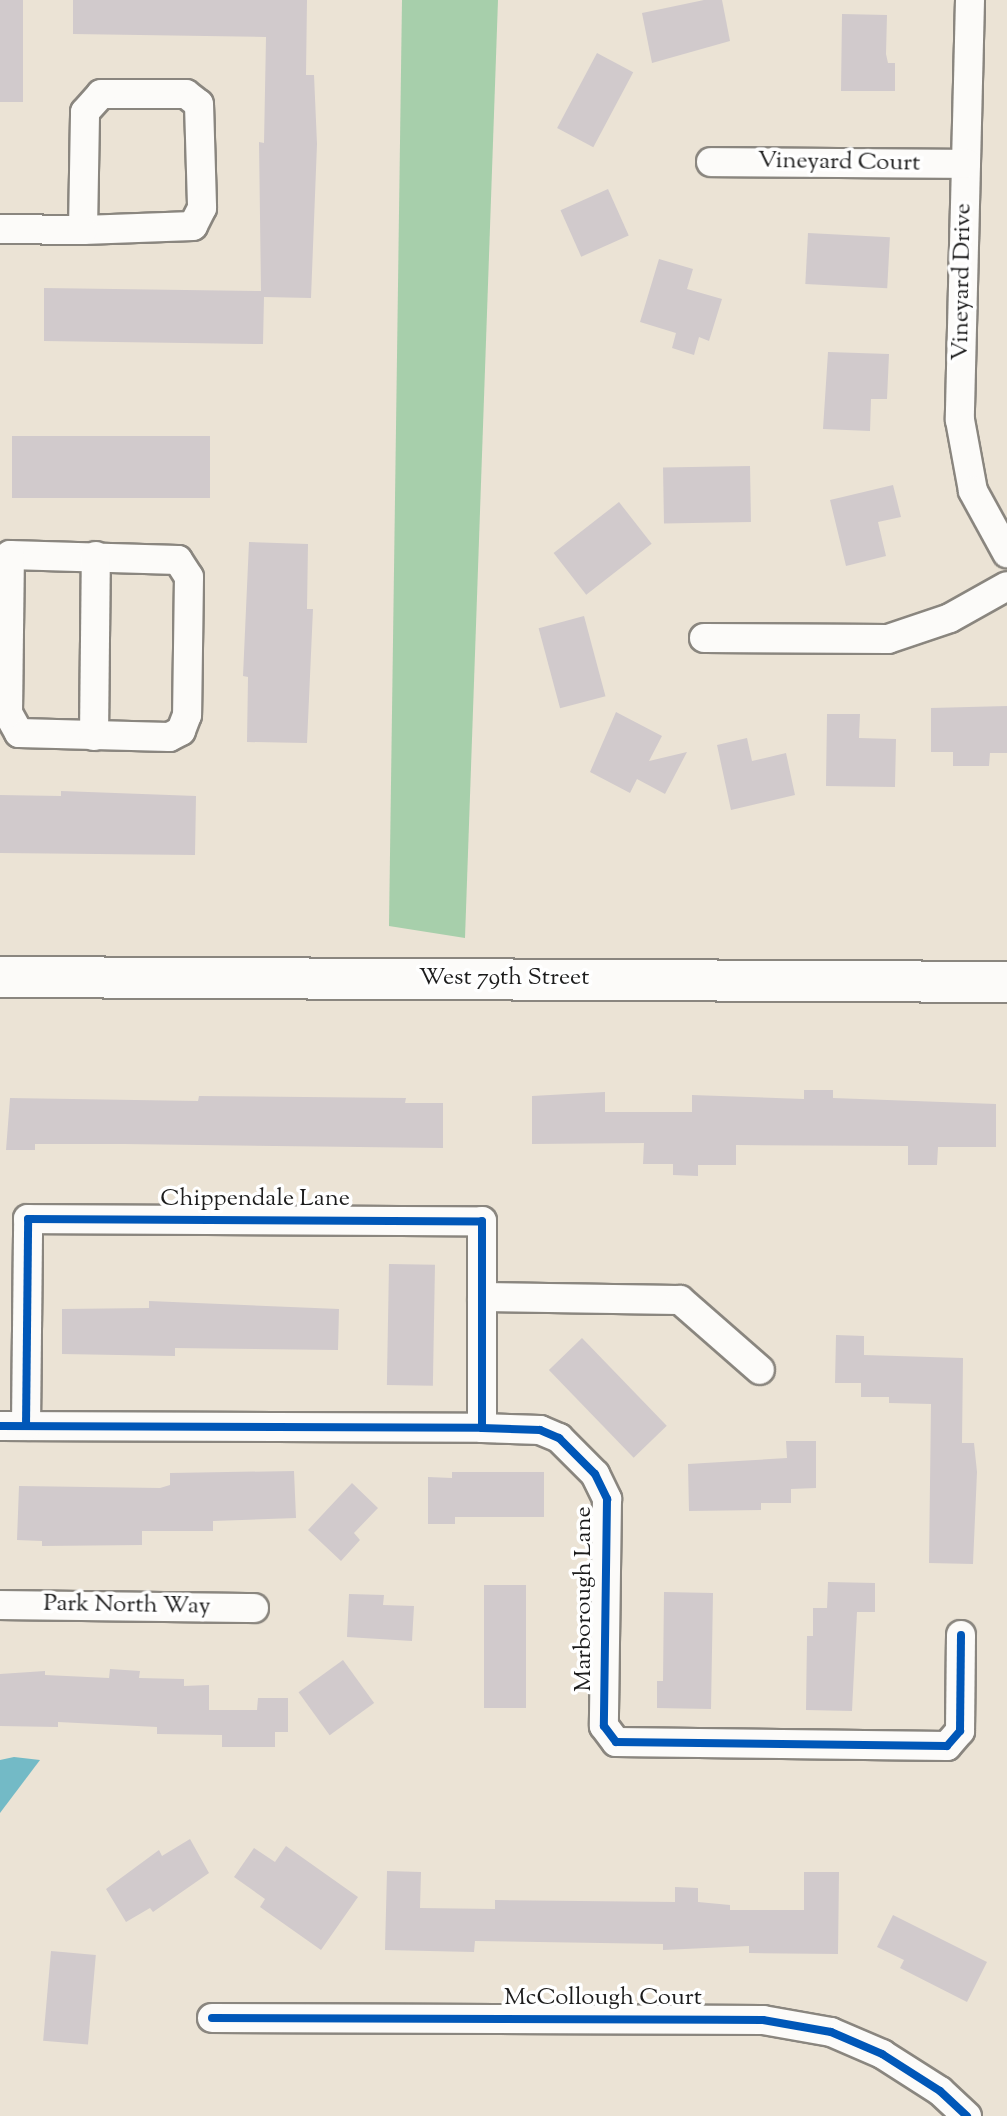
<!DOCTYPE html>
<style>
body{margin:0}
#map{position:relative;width:1007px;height:2116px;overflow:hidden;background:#ebe3d5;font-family:"Sorts Mill Goudy",serif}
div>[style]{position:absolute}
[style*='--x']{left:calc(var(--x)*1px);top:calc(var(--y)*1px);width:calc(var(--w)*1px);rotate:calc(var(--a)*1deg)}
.forest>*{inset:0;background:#a7cfab}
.water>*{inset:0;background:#73bac6}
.building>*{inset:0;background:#d1cacc;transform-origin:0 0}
.roads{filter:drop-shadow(2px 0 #8a867f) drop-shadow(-2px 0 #8a867f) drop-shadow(0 2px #8a867f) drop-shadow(0 -2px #8a867f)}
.street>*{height:28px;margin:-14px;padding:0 14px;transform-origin:14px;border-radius:14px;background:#fcfbf9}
.secondary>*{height:40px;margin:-20px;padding:0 20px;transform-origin:20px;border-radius:20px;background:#fcfbf9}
.cycleway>*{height:8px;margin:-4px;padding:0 4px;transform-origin:4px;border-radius:4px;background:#0057b8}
span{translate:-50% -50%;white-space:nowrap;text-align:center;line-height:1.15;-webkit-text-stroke:7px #fff;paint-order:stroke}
.street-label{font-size:24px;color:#1c1c1c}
</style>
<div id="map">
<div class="forest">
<div style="clip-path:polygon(402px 0,498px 0,465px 938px,389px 926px)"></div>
</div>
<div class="water">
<div style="clip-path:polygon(14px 1757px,40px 1760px,0 1813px,0 1760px)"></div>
</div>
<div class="building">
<div style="left:0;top:0;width:23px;height:102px"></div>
<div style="clip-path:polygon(73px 0,307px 0,306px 75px,314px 75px,317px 144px,311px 298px,264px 297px,263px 344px,44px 341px,44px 288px,261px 291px,259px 142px,264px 143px,266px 37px,73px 34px)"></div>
<div style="clip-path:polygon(704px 0,722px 0,730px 41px,652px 63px,642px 13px)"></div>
<div style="clip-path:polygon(842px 14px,887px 15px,886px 54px,888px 63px,895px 63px,895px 91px,841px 91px)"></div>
<div style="left:597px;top:53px;width:41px;height:85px;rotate:28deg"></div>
<div style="left:608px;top:189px;width:51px;height:52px;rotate:66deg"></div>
<div style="left:808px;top:233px;width:82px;height:51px;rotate:3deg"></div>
<div style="clip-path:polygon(659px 259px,693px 269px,687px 289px,722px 299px,709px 341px,699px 337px,694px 355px,672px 348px,676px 333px,640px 322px)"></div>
<div style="clip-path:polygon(828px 352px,889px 354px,887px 399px,871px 399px,870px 431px,823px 429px)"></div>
<div style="left:12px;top:436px;width:198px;height:62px"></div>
<div style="left:750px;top:466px;width:56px;height:87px;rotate:89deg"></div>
<div style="clip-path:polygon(893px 485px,901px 517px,878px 522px,886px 556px,846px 566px,830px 500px)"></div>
<div style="left:619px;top:502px;width:53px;height:83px;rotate:52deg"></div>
<div style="clip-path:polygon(249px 542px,308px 544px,307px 609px,313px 609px,307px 743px,247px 742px,248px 677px,243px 676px)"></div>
<div style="left:584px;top:616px;width:83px;height:47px;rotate:75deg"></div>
<div style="clip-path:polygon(1007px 706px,1007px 753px,990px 753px,989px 766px,953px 766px,953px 752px,931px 752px,931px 708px)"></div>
<div style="clip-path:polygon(616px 712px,662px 736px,649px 761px,687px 752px,665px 794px,637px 779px,630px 793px,590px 772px)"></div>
<div style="clip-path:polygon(827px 714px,860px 714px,859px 738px,896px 739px,895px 787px,826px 786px)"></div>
<div style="clip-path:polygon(747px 738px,752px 761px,786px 753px,795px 795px,731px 810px,717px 745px)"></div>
<div style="clip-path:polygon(61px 791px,196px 796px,195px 855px,0 853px,0 795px,61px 796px)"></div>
<div style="clip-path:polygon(804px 1090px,833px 1090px,833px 1098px,996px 1104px,996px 1147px,938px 1147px,937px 1165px,908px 1165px,908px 1146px,736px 1145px,736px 1165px,698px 1165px,698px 1176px,673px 1175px,673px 1164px,643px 1164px,644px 1143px,532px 1144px,532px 1096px,605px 1092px,605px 1112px,692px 1112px,692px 1095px,804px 1099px)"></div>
<div style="clip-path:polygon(199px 1096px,406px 1098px,405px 1103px,443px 1103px,443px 1148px,124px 1144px,35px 1144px,35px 1150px,6px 1150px,10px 1098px,198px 1101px)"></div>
<div style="left:389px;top:1264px;width:46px;height:121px;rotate:1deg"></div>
<div style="clip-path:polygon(149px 1301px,339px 1309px,338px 1350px,175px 1348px,175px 1356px,62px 1354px,62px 1309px,149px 1308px)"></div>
<div style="clip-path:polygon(836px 1335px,864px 1336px,864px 1355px,963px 1358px,962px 1443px,974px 1443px,977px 1472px,973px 1564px,929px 1563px,931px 1404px,889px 1403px,889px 1397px,861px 1397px,861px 1383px,835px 1383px)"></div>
<div style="left:582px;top:1338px;width:122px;height:46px;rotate:46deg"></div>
<div style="clip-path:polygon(786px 1441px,816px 1441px,816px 1488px,791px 1489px,791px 1503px,761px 1503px,761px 1510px,689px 1511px,688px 1464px,787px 1458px)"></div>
<div style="clip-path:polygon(294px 1471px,296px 1518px,213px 1521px,213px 1531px,142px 1531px,142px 1545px,42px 1546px,42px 1541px,17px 1540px,19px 1486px,160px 1488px,170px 1485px,170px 1473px)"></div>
<div style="clip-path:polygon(452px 1472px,544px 1472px,544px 1517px,455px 1517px,455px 1524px,428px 1524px,428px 1477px,452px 1478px)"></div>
<div style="clip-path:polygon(352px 1483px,378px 1508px,354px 1533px,360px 1540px,341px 1561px,308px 1530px)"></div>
<div style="clip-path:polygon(828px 1582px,875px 1583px,875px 1612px,857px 1612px,852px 1711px,806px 1710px,807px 1636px,813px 1636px,813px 1608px,827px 1608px)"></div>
<div style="left:484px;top:1585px;width:42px;height:123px"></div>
<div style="clip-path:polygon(664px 1592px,713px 1593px,711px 1709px,657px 1708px,657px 1681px,663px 1681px)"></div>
<div style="clip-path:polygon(349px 1594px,384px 1595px,383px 1605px,414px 1606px,412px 1641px,347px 1637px)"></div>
<div style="left:343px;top:1660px;width:53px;height:55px;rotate:54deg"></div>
<div style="clip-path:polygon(110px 1669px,140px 1671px,139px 1678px,184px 1679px,184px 1686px,209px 1685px,209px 1710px,257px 1710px,258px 1698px,288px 1698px,288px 1732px,275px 1732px,275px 1747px,222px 1747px,222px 1735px,157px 1734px,157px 1727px,58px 1722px,58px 1727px,0 1726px,0 1674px,45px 1671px,45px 1675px,109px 1678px)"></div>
<div style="clip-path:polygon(190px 1839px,209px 1873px,153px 1912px,150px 1908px,126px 1922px,106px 1889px,159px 1850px,162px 1856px)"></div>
<div style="clip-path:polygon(286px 1846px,358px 1897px,321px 1950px,260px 1907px,265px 1899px,234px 1877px,254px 1848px,275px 1862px)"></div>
<div style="clip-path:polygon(387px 1871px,421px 1872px,420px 1908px,495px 1909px,495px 1900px,675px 1902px,675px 1887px,698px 1888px,698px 1902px,730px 1905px,730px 1910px,804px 1910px,804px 1872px,839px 1872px,838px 1954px,749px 1953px,749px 1946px,663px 1950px,663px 1944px,475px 1941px,474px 1952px,385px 1950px)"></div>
<div style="clip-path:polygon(893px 1915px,987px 1962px,967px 2002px,900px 1968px,904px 1960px,877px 1947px)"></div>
<div style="left:51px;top:1951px;width:45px;height:90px;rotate:5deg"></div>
</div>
<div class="roads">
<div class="street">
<div style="--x:970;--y:0;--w:420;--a:91.4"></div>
<div style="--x:960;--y:420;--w:72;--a:79.6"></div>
<div style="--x:973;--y:491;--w:71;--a:61.3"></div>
<div style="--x:101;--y:94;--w:85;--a:0"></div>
<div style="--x:186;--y:94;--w:16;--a:38"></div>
<div style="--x:199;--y:104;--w:104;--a:88.3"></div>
<div style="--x:202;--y:208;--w:20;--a:117"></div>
<div style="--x:193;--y:226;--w:110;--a:177.9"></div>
<div style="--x:83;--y:230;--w:118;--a:-89"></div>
<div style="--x:85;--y:112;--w:24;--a:-48"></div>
<div style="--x:711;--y:162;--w:255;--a:0.4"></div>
<div style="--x:0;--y:229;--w:83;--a:0.7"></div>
<div style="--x:10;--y:555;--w:168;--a:1.7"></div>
<div style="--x:178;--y:560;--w:20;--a:57"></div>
<div style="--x:189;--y:577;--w:138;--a:90.8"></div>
<div style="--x:187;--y:715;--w:17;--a:111"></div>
<div style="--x:181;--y:731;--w:13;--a:153"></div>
<div style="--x:169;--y:737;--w:150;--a:-178.5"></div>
<div style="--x:19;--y:733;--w:23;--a:-119"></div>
<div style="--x:8;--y:713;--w:158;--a:-89.3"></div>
<div style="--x:704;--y:638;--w:184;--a:0.3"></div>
<div style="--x:888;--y:639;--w:65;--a:-18.7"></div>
<div style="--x:950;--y:618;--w:65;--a:-29.3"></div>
<div style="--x:94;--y:736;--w:180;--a:-89.4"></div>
<div style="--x:482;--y:1297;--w:198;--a:0.9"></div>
<div style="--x:680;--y:1300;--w:106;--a:41.2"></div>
<div style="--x:0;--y:1426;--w:482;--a:0.2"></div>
<div style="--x:482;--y:1428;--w:58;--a:2"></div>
<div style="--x:540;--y:1430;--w:21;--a:23"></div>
<div style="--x:559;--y:1438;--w:51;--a:45"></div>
<div style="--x:595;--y:1474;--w:28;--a:64"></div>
<div style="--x:607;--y:1499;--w:227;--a:90.8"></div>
<div style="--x:604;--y:1726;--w:20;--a:53"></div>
<div style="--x:616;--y:1742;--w:331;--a:0.7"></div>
<div style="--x:947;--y:1746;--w:20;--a:-49"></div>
<div style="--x:960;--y:1731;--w:96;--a:-89.4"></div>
<div style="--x:26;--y:1426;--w:207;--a:-89.4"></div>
<div style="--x:28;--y:1219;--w:454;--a:0.3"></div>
<div style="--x:482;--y:1221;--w:207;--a:90"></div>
<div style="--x:0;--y:1605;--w:254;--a:0.7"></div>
<div style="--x:212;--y:2018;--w:551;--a:0.21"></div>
<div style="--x:763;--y:2020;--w:69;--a:10"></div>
<div style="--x:831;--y:2032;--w:56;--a:23.3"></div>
<div style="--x:882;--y:2054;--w:69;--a:32.5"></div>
<div style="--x:940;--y:2091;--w:37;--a:43"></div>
</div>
<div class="secondary">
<div style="--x:0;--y:977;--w:1007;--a:0.28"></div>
</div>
</div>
<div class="cycleway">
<div style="--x:0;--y:1426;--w:482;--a:0.2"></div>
<div style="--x:482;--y:1428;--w:58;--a:2"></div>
<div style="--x:540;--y:1430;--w:21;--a:23"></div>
<div style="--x:559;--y:1438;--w:51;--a:45"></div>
<div style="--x:595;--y:1474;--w:28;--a:64"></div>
<div style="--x:607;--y:1499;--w:227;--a:90.8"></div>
<div style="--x:604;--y:1726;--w:20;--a:53"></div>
<div style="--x:616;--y:1742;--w:331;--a:0.7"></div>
<div style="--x:947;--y:1746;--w:20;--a:-49"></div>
<div style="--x:960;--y:1731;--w:96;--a:-89.4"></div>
<div style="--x:26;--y:1426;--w:207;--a:-89.4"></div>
<div style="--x:28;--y:1219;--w:454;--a:0.3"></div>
<div style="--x:482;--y:1221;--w:207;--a:90"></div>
<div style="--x:212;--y:2018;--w:551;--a:0.21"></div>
<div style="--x:763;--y:2020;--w:69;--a:10"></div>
<div style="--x:831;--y:2032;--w:56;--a:23.3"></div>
<div style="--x:882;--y:2054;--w:69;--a:32.5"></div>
<div style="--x:940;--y:2091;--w:37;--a:43"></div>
</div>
<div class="street-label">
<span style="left:839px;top:163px;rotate:1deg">Vineyard Court</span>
<span style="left:963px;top:282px;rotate:-89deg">Vineyard Drive</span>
<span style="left:504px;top:979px">West 79th Street</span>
<span style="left:255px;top:1200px">Chippendale Lane</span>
<span style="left:585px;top:1599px;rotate:-90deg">Marborough Lane</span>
<span style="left:127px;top:1606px;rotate:1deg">Park North Way</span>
<span style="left:603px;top:1999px">McCollough Court</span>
</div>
</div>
